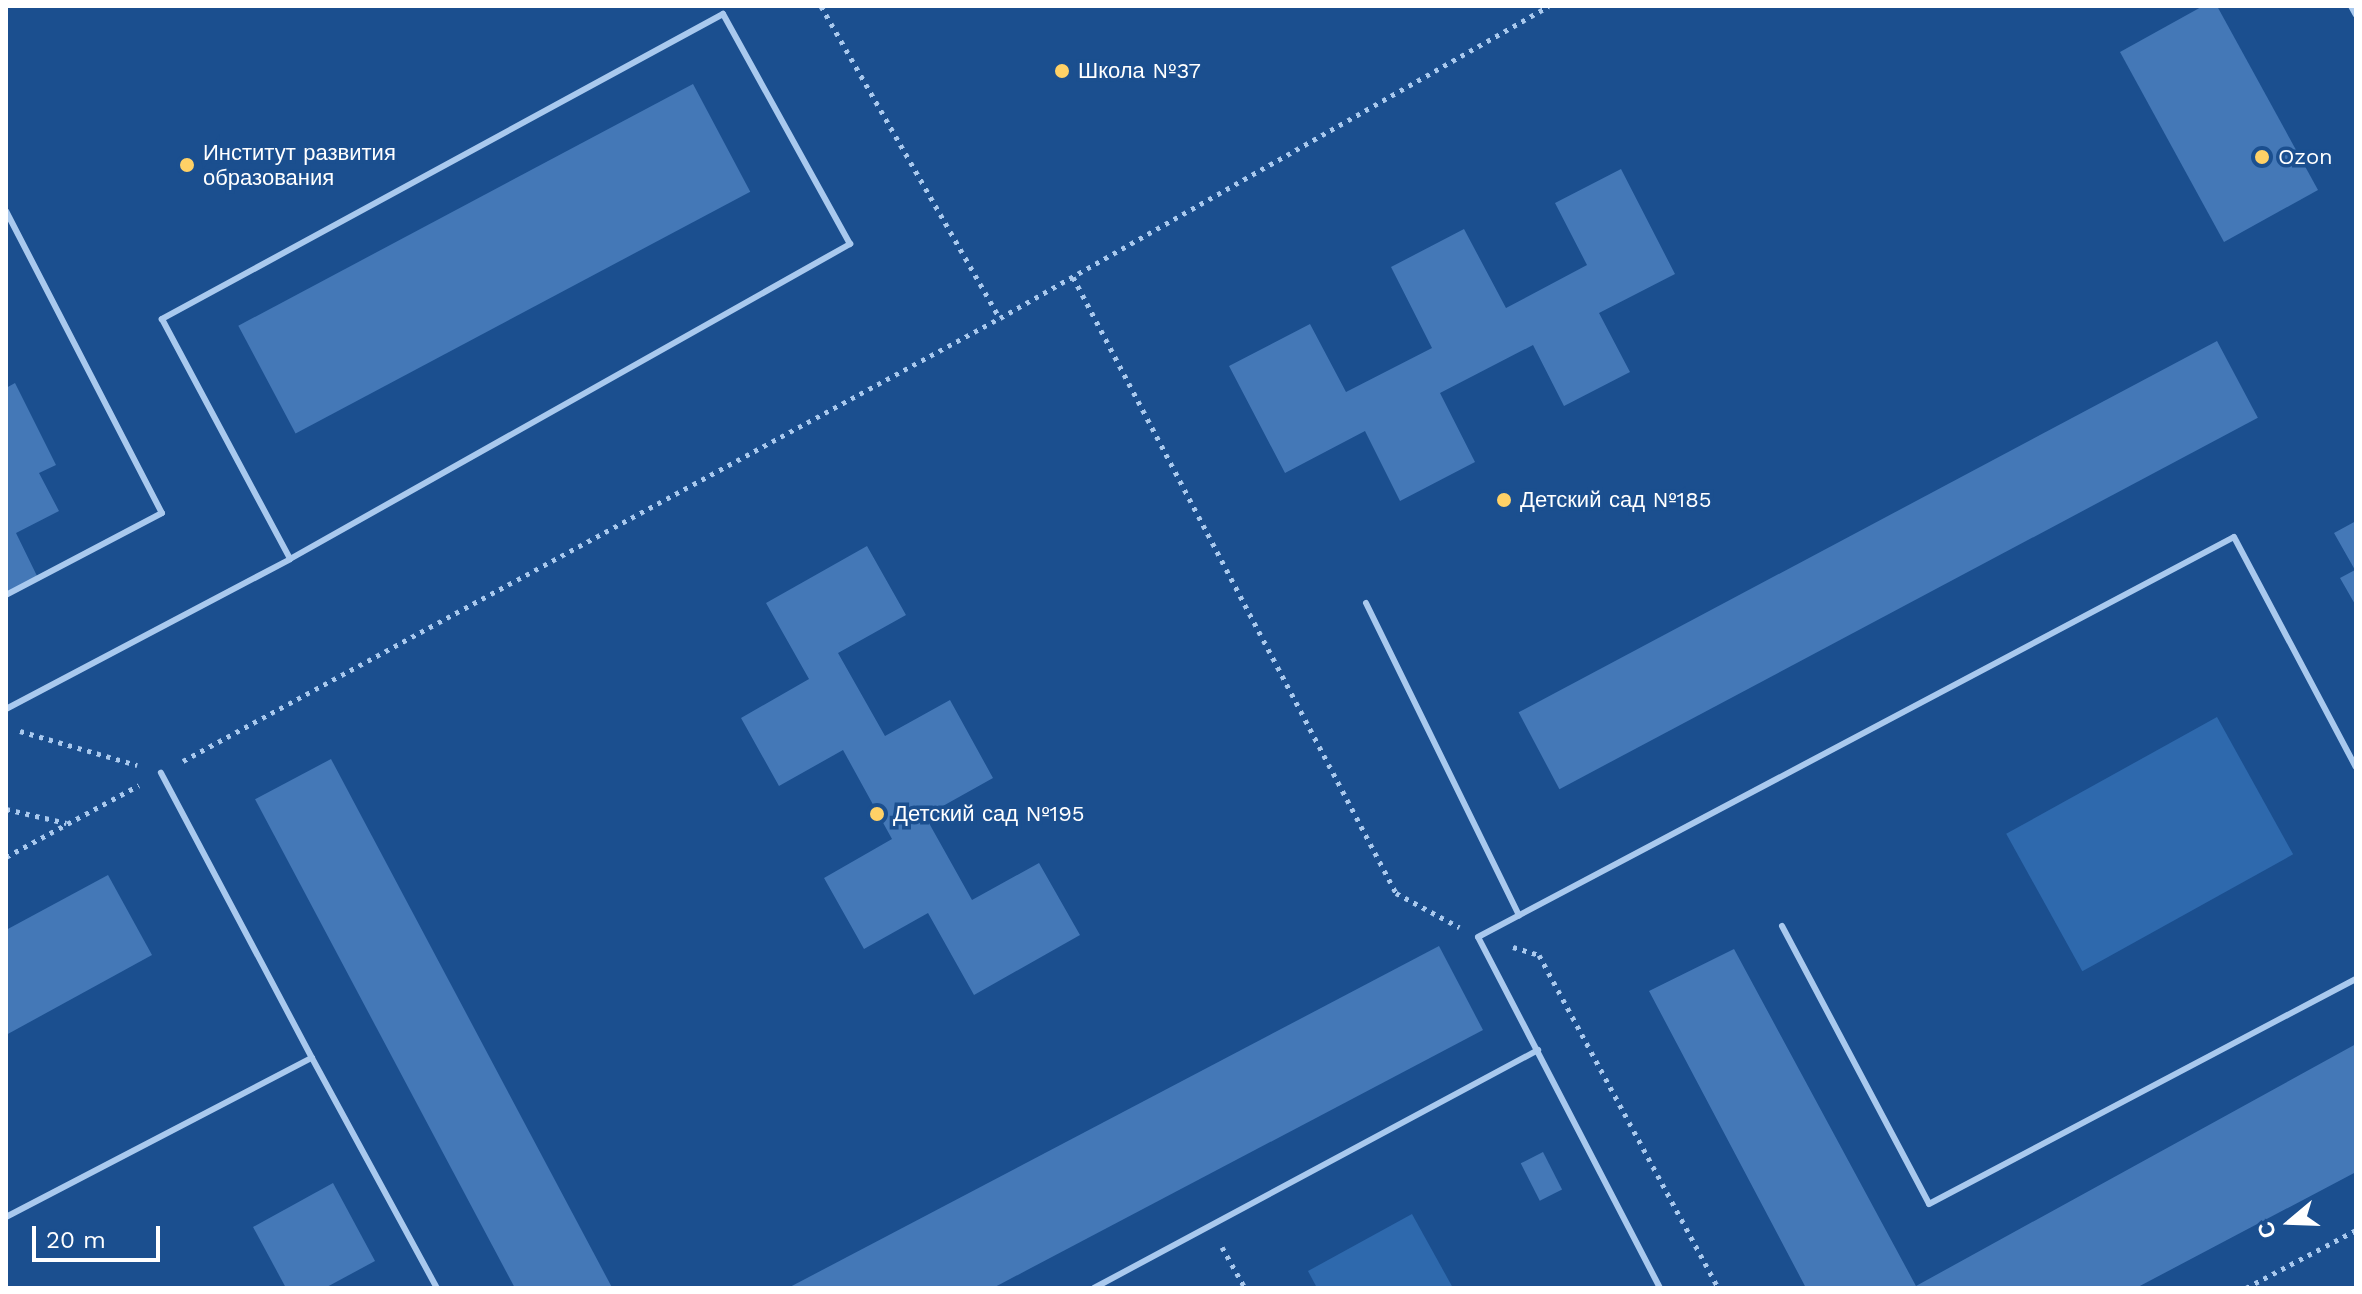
<!DOCTYPE html>
<meta charset="utf-8">
<style>
body{margin:0}
#map{position:relative;width:2362px;height:1294px;overflow:hidden;background:#1b4f8f;font-family:"Work Sans",sans-serif}
div>[style]{position:absolute}
[style*='--x']{left:calc(var(--x)*1px);top:calc(var(--y)*1px);width:calc(var(--w)*1px);rotate:calc(var(--a)*1deg)}
.green>*{inset:0;background:#2e69ad;transform-origin:0 0}
.building>*{inset:0;background:#4478b7;transform-origin:0 0}
.path>*{height:5px;margin-top:-2.5px;transform-origin:0;background:repeating-linear-gradient(90deg,#a9c9ee 0 4px,transparent 0 10px)}
.service>*{height:6px;margin:-3px;padding:0 3px;transform-origin:3px;border-radius:3px;background:#a9c9ee}
.dots>*{width:22px;height:22px;translate:-50% -50%;box-sizing:border-box;border:4px solid #1b4f8f;border-radius:50%}
span{translate:-50% -50%;white-space:nowrap;text-align:center;line-height:1.15;-webkit-text-stroke:7px #1b4f8f;paint-order:stroke}
.poi-label{font-size:22px;color:#fff}
.left{translate:0 -50%;text-align:left}
.frame{position:absolute;inset:0;border:8px solid #fff;pointer-events:none}
.north{position:absolute;left:2250px;top:1182px;width:80px;height:80px;-webkit-text-stroke:6px #1b4f8f;paint-order:stroke;rotate:251deg;font-size:22px;font-weight:700;line-height:32px;text-align:center;color:#fff}
.north::after{content:'';display:block;margin:auto;width:28px;height:36px;background:#fff;clip-path:polygon(50% 0,100% 100%,50% 72%,0 100%)}
.scale{position:absolute;left:32px;top:1226px;width:128px;height:36px;box-sizing:border-box;border:4px solid #fff;border-top:0;padding-left:10px;font-size:24px;line-height:28px;white-space:nowrap;color:#fff;-webkit-text-stroke:6px #1b4f8f;paint-order:stroke}
</style>
<div id="map">
<div class="green">
<div style="left:2217px;top:717px;width:157px;height:241px;rotate:61deg"></div>
<div style="clip-path:polygon(1412px 1214px,1453px 1288px,1317px 1288px,1308px 1271px)"></div>
</div>
<div class="building">
<div style="clip-path:polygon(2203px 6px,2217px 6px,2318px 190px,2224px 242px,2120px 52px)"></div>
<div style="left:693px;top:84px;width:122px;height:515px;rotate:62deg"></div>
<div style="clip-path:polygon(1621px 169px,1675px 274px,1599px 313px,1630px 372px,1564px 406px,1533px 345px,1440px 393px,1475px 462px,1400px 501px,1365px 431px,1285px 473px,1229px 366px,1310px 324px,1346px 392px,1432px 348px,1391px 267px,1464px 229px,1506px 308px,1587px 265px,1555px 203px)"></div>
<div style="left:2217px;top:341px;width:87px;height:791px;rotate:62deg"></div>
<div style="clip-path:polygon(15px 383px,56px 465px,39px 473px,59px 511px,16px 533px,38px 578px,6px 594px,6px 388px)"></div>
<div style="clip-path:polygon(2356px 521px,2356px 606px,2340px 578px,2355px 570px,2334px 533px)"></div>
<div style="clip-path:polygon(867px 546px,906px 615px,838px 653px,885px 736px,950px 700px,993px 778px,925px 816px,972px 900px,1039px 863px,1080px 935px,974px 995px,928px 913px,864px 949px,824px 878px,892px 839px,843px 750px,779px 786px,741px 718px,809px 679px,766px 603px)"></div>
<div style="left:331px;top:759px;width:600px;height:86px;rotate:62deg"></div>
<div style="clip-path:polygon(108px 875px,152px 955px,6px 1035px,6px 930px)"></div>
<div style="clip-path:polygon(1439px 946px,1483px 1030px,993px 1288px,788px 1288px)"></div>
<div style="clip-path:polygon(1734px 949px,1916px 1286px,2356px 1044px,2356px 1172px,2136px 1288px,1806px 1288px,1649px 991px)"></div>
<div style="left:1543px;top:1152px;width:42px;height:25px;rotate:63deg"></div>
<div style="clip-path:polygon(333px 1183px,375px 1261px,325px 1288px,286px 1288px,253px 1227px)"></div>
</div>
<div class="path">
<div style="--x:821;--y:6;--w:360;--a:60.2"></div>
<div style="--x:1073;--y:277;--w:696;--a:62.33"></div>
<div style="--x:1396;--y:893;--w:72;--a:28.4"></div>
<div style="--x:20;--y:731;--w:122;--a:16.2"></div>
<div style="--x:183;--y:761;--w:929;--a:-28.47"></div>
<div style="--x:1000;--y:318;--w:631;--a:-29.61"></div>
<div style="--x:6;--y:809;--w:62;--a:13.1"></div>
<div style="--x:6;--y:857;--w:151;--a:-28.4"></div>
<div style="--x:1513;--y:947;--w:27;--a:17"></div>
<div style="--x:1539;--y:955;--w:378;--a:61.7"></div>
<div style="--x:1222;--y:1247;--w:47;--a:60.7"></div>
<div style="--x:2246;--y:1288;--w:124;--a:-27.8"></div>
</div>
<div class="service">
<div style="--x:2351;--y:6;--w:10;--a:61"></div>
<div style="--x:6;--y:211;--w:340;--a:62.7"></div>
<div style="--x:162;--y:513;--w:176;--a:152.3"></div>
<div style="--x:1366;--y:603;--w:348;--a:63.9"></div>
<div style="--x:6;--y:709;--w:321;--a:-27.8"></div>
<div style="--x:290;--y:559;--w:643;--a:-29.36"></div>
<div style="--x:850;--y:244;--w:263;--a:-118.9"></div>
<div style="--x:723;--y:14;--w:639;--a:151.47"></div>
<div style="--x:162;--y:319;--w:272;--a:61.9"></div>
<div style="--x:1782;--y:926;--w:314;--a:62.1"></div>
<div style="--x:1929;--y:1204;--w:483;--a:-27.8"></div>
<div style="--x:312;--y:1058;--w:262;--a:61.5"></div>
<div style="--x:6;--y:1217;--w:345;--a:-27.5"></div>
<div style="--x:312;--y:1058;--w:323;--a:-117.9"></div>
<div style="--x:1094;--y:1288;--w:504;--a:-28.19"></div>
<div style="--x:1660;--y:1288;--w:395;--a:-117.4"></div>
<div style="--x:1478;--y:937;--w:855;--a:-27.88"></div>
<div style="--x:2234;--y:537;--w:260;--a:62.1"></div>
</div>
<div class="dots">
<div style="left:1062px;top:71px;background:#ffd166"></div>
<div style="left:2262px;top:157px;background:#ffd166"></div>
<div style="left:187px;top:165px;background:#ffd166"></div>
<div style="left:1504px;top:500px;background:#ffd166"></div>
<div style="left:877px;top:814px;background:#ffd166"></div>
</div>
<div class="poi-label">
<span class="left" style="left:1078px;top:71px">Школа №37</span>
<span class="left" style="left:203px;top:165px">Институт развития<br>образования</span>
<span class="left" style="left:2278px;top:157px">Ozon</span>
<span class="left" style="left:1520px;top:500px">Детский сад №185</span>
<span class="left" style="left:893px;top:814px">Детский сад №195</span>
</div>
<div class="frame"></div>
<div class="north">С</div>
<div class="scale">20 m</div>
</div>
